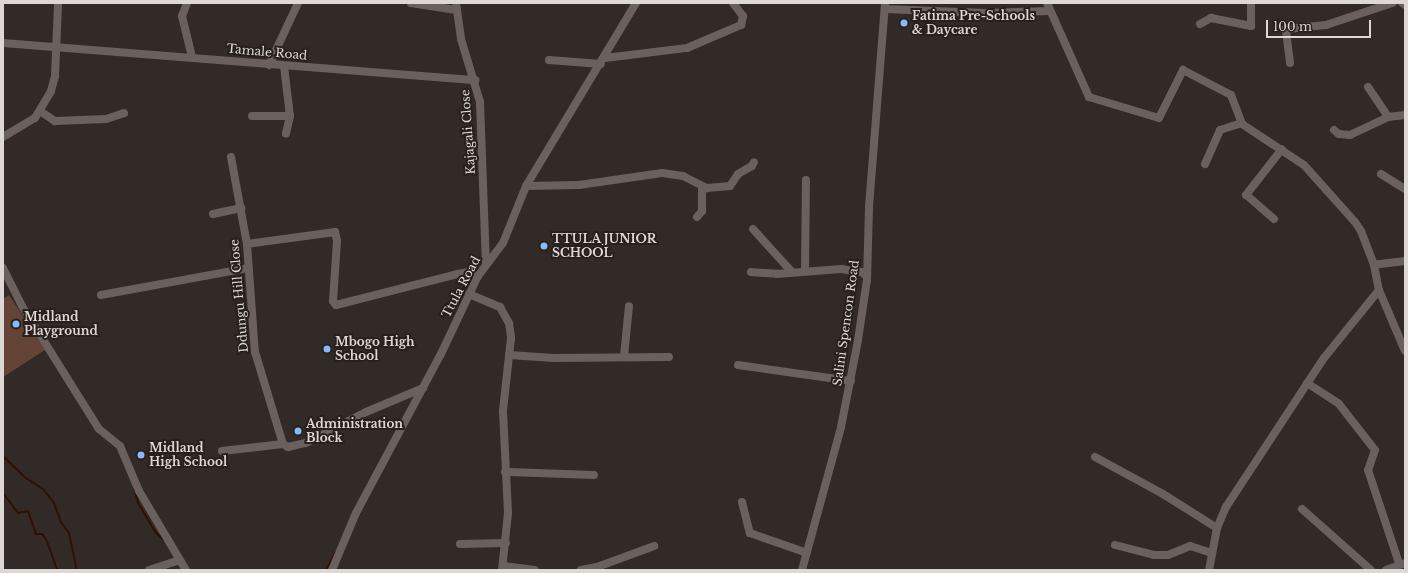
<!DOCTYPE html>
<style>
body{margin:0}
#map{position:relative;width:1408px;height:573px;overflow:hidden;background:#322a27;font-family:"Libre Baskerville",serif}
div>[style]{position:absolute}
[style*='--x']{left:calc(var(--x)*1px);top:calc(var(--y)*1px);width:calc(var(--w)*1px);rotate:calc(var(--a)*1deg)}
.green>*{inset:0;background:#654437}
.stream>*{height:2px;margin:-1px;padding:0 1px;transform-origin:1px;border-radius:1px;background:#311003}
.minor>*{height:8px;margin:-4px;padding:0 4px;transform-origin:4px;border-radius:4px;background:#6a605d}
.dots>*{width:11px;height:11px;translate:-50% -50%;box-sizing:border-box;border:2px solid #28201d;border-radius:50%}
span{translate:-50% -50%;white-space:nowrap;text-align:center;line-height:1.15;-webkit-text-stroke:4px #28201d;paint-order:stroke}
.poi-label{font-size:12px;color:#ddd8d6;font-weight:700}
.left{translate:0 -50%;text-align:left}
.street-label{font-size:12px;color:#ddd8d6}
.frame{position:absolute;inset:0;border:4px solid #ddd8d6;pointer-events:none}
.scale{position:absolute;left:1266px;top:20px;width:105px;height:18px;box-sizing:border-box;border:2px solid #ddd8d6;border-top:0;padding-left:5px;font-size:12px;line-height:14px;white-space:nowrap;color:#ddd8d6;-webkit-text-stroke:3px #28201d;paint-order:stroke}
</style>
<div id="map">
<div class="green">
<div style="clip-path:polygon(9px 295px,45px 350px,3px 377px,3px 299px)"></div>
</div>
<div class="stream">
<div style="--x:3;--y:456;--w:32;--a:44"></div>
<div style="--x:26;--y:478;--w:20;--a:33"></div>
<div style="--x:43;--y:489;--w:18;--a:52"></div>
<div style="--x:54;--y:503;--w:20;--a:70"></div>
<div style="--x:61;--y:522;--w:14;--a:54"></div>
<div style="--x:69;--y:533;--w:38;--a:78"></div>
<div style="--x:134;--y:488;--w:16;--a:75"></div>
<div style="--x:138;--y:503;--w:35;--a:59"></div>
<div style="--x:156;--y:533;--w:11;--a:41"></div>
<div style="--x:3;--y:493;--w:25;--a:53"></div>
<div style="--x:18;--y:513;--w:10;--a:-11"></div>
<div style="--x:28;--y:511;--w:24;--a:71"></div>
<div style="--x:36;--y:534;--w:6;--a:0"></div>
<div style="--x:42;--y:534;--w:6;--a:51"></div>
<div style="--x:46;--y:539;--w:33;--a:70"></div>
<div style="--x:326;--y:570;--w:21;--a:-62"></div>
</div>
<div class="minor">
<div style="--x:187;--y:3;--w:14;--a:111"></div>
<div style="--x:182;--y:16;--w:42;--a:76.3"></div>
<div style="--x:411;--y:3;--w:46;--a:8.8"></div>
<div style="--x:456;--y:3;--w:36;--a:82"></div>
<div style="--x:461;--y:39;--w:66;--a:73.2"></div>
<div style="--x:480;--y:102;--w:160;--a:87.9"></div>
<div style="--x:1047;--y:3;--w:103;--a:65.9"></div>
<div style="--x:1089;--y:97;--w:73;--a:16.7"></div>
<div style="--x:1159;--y:118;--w:54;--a:-63.4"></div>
<div style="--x:1183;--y:70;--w:54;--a:27.5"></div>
<div style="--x:1231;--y:95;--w:31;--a:69"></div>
<div style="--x:1242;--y:124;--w:74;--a:33.5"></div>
<div style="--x:1304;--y:165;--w:76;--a:48.2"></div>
<div style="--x:1355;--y:222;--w:11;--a:56"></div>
<div style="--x:1361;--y:231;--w:36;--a:69"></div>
<div style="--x:1402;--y:3;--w:4;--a:34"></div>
<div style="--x:885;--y:9;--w:100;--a:2.3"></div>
<div style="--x:985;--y:13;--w:65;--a:-1.8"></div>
<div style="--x:1200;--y:24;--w:13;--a:-29"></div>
<div style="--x:1211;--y:18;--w:41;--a:11.3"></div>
<div style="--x:1251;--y:26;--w:23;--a:-90"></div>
<div style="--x:3;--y:43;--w:474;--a:4.5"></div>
<div style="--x:605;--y:58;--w:83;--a:-7"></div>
<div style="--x:687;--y:48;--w:59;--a:-23.1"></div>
<div style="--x:741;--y:25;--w:9;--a:-77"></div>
<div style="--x:743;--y:16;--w:16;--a:-128"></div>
<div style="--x:549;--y:60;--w:52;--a:4.4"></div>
<div style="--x:1290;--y:63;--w:34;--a:-97"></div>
<div style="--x:1286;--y:29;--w:40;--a:-5.7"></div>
<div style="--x:1326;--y:25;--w:70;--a:-18.4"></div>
<div style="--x:269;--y:65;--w:68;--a:-64.9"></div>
<div style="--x:284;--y:66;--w:50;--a:83.2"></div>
<div style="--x:290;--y:116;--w:18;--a:103"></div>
<div style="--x:1368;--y:87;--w:36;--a:56"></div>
<div style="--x:40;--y:111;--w:18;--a:34"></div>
<div style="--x:55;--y:121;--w:51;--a:-2.2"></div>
<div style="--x:106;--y:119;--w:19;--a:-18"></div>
<div style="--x:252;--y:116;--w:38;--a:0"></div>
<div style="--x:1334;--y:130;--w:6;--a:39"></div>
<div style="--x:1339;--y:134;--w:11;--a:5"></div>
<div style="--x:1350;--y:135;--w:42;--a:-25.3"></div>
<div style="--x:1388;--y:117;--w:17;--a:-7"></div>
<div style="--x:3;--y:137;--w:37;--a:-31"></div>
<div style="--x:35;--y:118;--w:31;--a:-59"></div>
<div style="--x:51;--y:91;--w:16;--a:-75"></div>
<div style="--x:55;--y:76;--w:73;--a:-87.6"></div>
<div style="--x:231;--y:157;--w:88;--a:79.6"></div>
<div style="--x:247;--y:244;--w:108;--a:85.8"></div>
<div style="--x:255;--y:352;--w:96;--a:73.1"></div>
<div style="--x:283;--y:444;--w:6;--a:31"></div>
<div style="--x:288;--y:447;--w:18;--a:-13"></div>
<div style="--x:306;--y:443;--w:68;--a:-27.3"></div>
<div style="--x:366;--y:412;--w:62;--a:-22.8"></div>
<div style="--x:1205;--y:164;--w:37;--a:-66"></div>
<div style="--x:1220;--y:130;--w:22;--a:-18"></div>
<div style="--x:1381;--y:174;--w:28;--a:32"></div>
<div style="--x:526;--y:186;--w:53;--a:-1.1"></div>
<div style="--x:579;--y:185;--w:84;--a:-8.2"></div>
<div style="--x:662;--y:173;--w:21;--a:8"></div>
<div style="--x:683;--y:176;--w:27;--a:27"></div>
<div style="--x:707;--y:188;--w:23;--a:-5"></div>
<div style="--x:730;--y:186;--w:14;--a:-56"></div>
<div style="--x:738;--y:174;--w:16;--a:-30"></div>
<div style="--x:752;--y:166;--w:4;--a:-63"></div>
<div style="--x:213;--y:214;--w:29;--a:-12"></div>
<div style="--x:697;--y:217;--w:8;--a:-50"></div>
<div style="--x:702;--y:211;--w:24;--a:-90"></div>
<div style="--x:1274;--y:219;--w:37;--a:-139"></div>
<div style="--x:1246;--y:195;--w:58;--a:-52"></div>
<div style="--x:753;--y:229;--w:57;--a:47.9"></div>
<div style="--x:247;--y:244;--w:89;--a:-7.8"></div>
<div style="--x:335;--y:232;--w:9;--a:77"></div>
<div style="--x:337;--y:241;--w:60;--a:93.8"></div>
<div style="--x:333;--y:301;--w:5;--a:53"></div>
<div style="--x:336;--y:305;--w:126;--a:-14.3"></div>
<div style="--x:458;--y:274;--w:10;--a:-11"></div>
<div style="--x:468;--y:272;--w:11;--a:22"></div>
<div style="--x:1405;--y:261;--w:31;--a:173"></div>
<div style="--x:1374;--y:265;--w:25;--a:79"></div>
<div style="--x:1379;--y:290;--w:66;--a:66.9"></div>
<div style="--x:3;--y:268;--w:42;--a:63.4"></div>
<div style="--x:22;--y:306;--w:145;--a:58"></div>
<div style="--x:99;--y:429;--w:27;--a:39"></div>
<div style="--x:120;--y:446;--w:49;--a:67.1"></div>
<div style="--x:139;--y:491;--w:92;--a:59.3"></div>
<div style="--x:805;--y:271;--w:91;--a:-89.4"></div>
<div style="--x:751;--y:272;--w:26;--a:4"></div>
<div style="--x:777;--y:274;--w:64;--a:-4.5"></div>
<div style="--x:841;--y:269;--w:21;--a:8"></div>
<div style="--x:862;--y:272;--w:7;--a:45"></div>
<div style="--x:469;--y:294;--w:34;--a:23"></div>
<div style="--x:500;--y:307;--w:18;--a:61"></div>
<div style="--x:509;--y:323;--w:15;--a:82"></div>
<div style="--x:511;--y:338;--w:73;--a:96.3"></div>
<div style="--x:503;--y:411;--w:102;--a:87.2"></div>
<div style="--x:508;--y:513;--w:57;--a:96"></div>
<div style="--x:101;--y:295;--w:149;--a:-10.4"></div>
<div style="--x:509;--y:355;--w:45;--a:3.8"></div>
<div style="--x:554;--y:358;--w:115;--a:-0.5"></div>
<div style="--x:624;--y:356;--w:50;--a:-84.3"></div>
<div style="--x:738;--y:365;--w:114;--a:8.1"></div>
<div style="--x:1307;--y:383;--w:38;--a:33"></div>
<div style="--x:1339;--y:404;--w:58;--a:52"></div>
<div style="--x:1375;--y:450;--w:21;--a:109"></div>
<div style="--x:1368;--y:470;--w:98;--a:71.6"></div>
<div style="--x:222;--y:451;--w:61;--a:-6.5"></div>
<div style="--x:1095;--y:457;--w:77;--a:28.6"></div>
<div style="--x:1163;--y:494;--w:64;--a:32.2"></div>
<div style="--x:505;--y:472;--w:89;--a:1.9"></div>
<div style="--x:742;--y:502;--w:32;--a:76"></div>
<div style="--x:750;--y:533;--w:60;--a:19.3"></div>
<div style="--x:1302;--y:509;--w:92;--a:41.5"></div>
<div style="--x:460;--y:544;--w:46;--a:-1.2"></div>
<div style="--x:1115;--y:545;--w:40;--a:14.4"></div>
<div style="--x:1154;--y:555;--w:14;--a:0"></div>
<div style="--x:1168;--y:555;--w:24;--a:-22"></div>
<div style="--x:1190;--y:546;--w:22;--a:18"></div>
<div style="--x:503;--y:566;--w:32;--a:7"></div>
<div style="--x:149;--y:570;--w:32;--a:-18"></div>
<div style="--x:332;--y:570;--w:62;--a:-67.2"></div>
<div style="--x:356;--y:513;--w:178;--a:-61.9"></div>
<div style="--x:440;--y:356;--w:89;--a:-64.6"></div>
<div style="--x:478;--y:276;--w:41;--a:-52.9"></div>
<div style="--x:503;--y:243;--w:61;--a:-68"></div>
<div style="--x:526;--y:186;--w:214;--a:-59"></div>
<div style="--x:581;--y:570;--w:16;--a:-11"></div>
<div style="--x:597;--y:567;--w:61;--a:-20.2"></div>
<div style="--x:802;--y:570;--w:148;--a:-74.7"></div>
<div style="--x:841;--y:427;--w:89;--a:-78.9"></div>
<div style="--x:858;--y:340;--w:61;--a:-81.5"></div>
<div style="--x:867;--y:280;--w:73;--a:-88.4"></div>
<div style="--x:869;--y:207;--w:205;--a:-85.5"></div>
<div style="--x:1209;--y:570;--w:43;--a:-79.2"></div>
<div style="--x:1217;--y:528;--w:23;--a:-67"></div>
<div style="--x:1226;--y:507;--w:178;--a:-56.7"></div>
<div style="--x:1324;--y:358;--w:87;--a:-51"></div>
<div style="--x:1386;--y:570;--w:20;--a:-20"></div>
</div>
<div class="dots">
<div style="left:904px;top:23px;background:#84bcfb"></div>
<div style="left:544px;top:246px;background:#84bcfb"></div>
<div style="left:16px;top:324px;background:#84bcfb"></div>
<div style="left:327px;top:349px;background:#84bcfb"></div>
<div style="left:298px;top:431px;background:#84bcfb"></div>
<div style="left:141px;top:455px;background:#84bcfb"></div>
</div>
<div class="poi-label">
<span class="left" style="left:912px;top:23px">Fatima Pre-Schools<br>&amp; Daycare</span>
<span class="left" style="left:552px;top:246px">TTULA JUNIOR<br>SCHOOL</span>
<span class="left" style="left:24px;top:324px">Midland<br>Playground</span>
<span class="left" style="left:335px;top:349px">Mbogo High<br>School</span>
<span class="left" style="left:306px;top:431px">Administration<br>Block</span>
<span class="left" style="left:149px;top:455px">Midland<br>High School</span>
</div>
<div class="street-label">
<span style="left:267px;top:52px;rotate:5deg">Tamale Road</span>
<span style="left:468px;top:132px;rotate:-94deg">Kajagali Close</span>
<span style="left:461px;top:287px;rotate:-62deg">Ttula Road</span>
<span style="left:239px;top:296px;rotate:-95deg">Ddungu Hill Close</span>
<span style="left:846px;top:323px;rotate:-82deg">Salini Spencon Road</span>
</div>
<div class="frame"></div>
<div class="scale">100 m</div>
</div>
